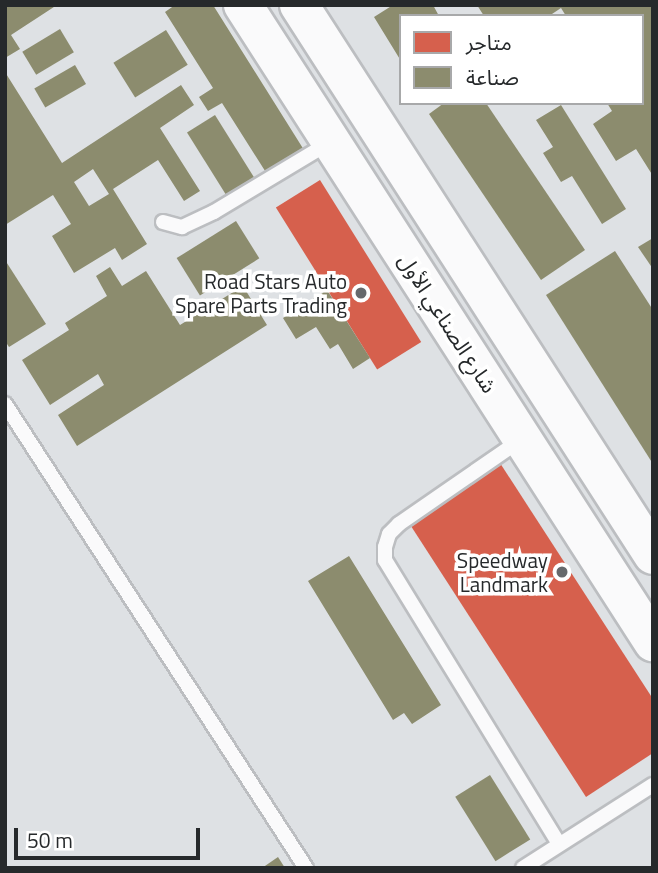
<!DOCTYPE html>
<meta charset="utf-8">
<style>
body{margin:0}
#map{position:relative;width:658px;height:873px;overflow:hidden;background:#dee1e4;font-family:"Titillium Web","Noto Sans Arabic",sans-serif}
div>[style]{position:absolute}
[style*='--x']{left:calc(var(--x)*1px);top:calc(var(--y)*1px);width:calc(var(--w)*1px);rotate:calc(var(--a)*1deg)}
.shops>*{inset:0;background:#d6604d;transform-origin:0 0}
.industry>*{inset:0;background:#8c8c6e;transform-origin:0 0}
.roads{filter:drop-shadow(2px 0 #bcbec1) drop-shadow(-2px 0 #bcbec1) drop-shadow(0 2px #bcbec1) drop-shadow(0 -2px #bcbec1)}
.lane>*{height:14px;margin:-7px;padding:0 7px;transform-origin:7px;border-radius:7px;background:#fafafb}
.secondary>*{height:38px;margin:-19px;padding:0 19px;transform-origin:19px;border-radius:19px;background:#fafafb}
.dots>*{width:19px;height:19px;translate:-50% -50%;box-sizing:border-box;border:4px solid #fff;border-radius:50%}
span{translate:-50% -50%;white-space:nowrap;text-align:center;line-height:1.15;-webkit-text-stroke:7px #fff;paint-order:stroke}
.poi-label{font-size:21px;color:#26292b}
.right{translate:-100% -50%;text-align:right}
.street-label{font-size:21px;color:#26292b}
.frame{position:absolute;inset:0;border:7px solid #26292b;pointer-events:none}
.legend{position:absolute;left:399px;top:14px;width:245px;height:91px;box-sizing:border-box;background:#fff;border:2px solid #a8a9aa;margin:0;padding:9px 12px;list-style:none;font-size:21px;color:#26292b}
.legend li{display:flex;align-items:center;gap:14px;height:35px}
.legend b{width:35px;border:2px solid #a8a9aa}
.scale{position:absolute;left:14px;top:828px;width:186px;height:32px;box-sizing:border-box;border:4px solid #26292b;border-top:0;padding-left:9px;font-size:21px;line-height:24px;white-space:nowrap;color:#26292b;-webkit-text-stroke:5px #fff;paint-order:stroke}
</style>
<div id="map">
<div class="shops">
<div style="left:320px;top:180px;width:191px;height:52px;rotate:58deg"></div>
<div style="clip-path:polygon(500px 463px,653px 699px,653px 753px,586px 797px,409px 523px)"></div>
</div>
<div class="industry">
<div style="clip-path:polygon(5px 5px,57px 5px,11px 35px,20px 49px,5px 58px)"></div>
<div style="clip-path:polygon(175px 5px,213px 5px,304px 150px,267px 174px,222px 103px,208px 111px,199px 97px,213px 88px,165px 12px)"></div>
<div style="clip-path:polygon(393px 5px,433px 5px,439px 16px,401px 16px,401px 61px,374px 17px)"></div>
<div style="clip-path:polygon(477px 5px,653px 5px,653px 176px,636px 149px,616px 161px,593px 124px,612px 111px,607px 103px,642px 103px,642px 16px,566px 16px,561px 8px,549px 16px,484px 16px)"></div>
<div style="left:60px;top:29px;width:27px;height:44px;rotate:59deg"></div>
<div style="left:166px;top:30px;width:41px;height:62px;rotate:58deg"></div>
<div style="left:75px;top:65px;width:22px;height:47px;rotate:60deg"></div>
<div style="clip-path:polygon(evenodd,5px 72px,62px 163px,181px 85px,194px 105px,160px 128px,200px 191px,184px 201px,158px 160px,113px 189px,147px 244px,122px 260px,115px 248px,74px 273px,52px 236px,71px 224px,53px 195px,5px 225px,5px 72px,93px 169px,109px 194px,89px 206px,74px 182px,93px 169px)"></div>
<div style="clip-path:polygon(444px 103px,486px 103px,585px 250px,541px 280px,429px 114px)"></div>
<div style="clip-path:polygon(561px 105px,626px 209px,602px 224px,572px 176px,561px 182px,543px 153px,553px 147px,536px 120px)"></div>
<div style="left:215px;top:115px;width:80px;height:33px;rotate:58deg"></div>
<div style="left:236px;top:221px;width:44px;height:70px;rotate:58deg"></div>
<div style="clip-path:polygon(653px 238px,653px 269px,638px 247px)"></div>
<div style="clip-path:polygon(615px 251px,653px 310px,653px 464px,546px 295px)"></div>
<div style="clip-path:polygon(5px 260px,46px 324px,9px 347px,5px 341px)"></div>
<div style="clip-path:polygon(110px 267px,122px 286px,146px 271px,180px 325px,243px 286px,267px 325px,77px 446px,58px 415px,104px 385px,98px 374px,50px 405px,22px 360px,69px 330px,65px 323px,107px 296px,96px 276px)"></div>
<div style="clip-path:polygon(327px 290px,370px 358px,353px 369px,338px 344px,330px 349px,316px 327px,296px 339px,283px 318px)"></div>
<div style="clip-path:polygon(349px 556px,441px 705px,412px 724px,404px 713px,393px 720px,308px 581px)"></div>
<div style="left:490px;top:775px;width:76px;height:41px;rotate:58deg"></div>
<div style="clip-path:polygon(278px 857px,285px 868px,262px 868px)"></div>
</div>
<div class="roads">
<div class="lane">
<div style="--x:163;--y:222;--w:20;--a:15"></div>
<div style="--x:182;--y:227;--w:35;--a:-25"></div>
<div style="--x:214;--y:212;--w:134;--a:-31"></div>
<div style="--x:5;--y:404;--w:553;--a:57.03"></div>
<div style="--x:522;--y:439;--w:150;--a:145.4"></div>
<div style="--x:399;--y:524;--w:14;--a:135"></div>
<div style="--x:389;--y:534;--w:14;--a:107"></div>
<div style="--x:385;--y:547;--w:13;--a:90"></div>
<div style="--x:385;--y:560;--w:333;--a:58.5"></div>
<div style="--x:523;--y:868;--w:154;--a:-32.6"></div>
</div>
<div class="secondary">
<div style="--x:243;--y:5;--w:758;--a:57.23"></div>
<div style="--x:299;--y:5;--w:654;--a:57.23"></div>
</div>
</div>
<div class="dots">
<div style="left:361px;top:293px;background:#66696c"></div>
<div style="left:562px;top:572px;background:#66696c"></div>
</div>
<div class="poi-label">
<span class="right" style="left:347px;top:293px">Road Stars Auto<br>Spare Parts Trading</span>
<span class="right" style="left:548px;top:572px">Speedway<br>Landmark</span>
</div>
<div class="street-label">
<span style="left:448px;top:323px;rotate:57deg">شارع الصناعي الأول</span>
</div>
<div class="frame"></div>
<ul class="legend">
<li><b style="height:19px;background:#d6604d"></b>متاجر</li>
<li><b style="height:19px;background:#8c8c6e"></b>صناعة</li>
</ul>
<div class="scale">50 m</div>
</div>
